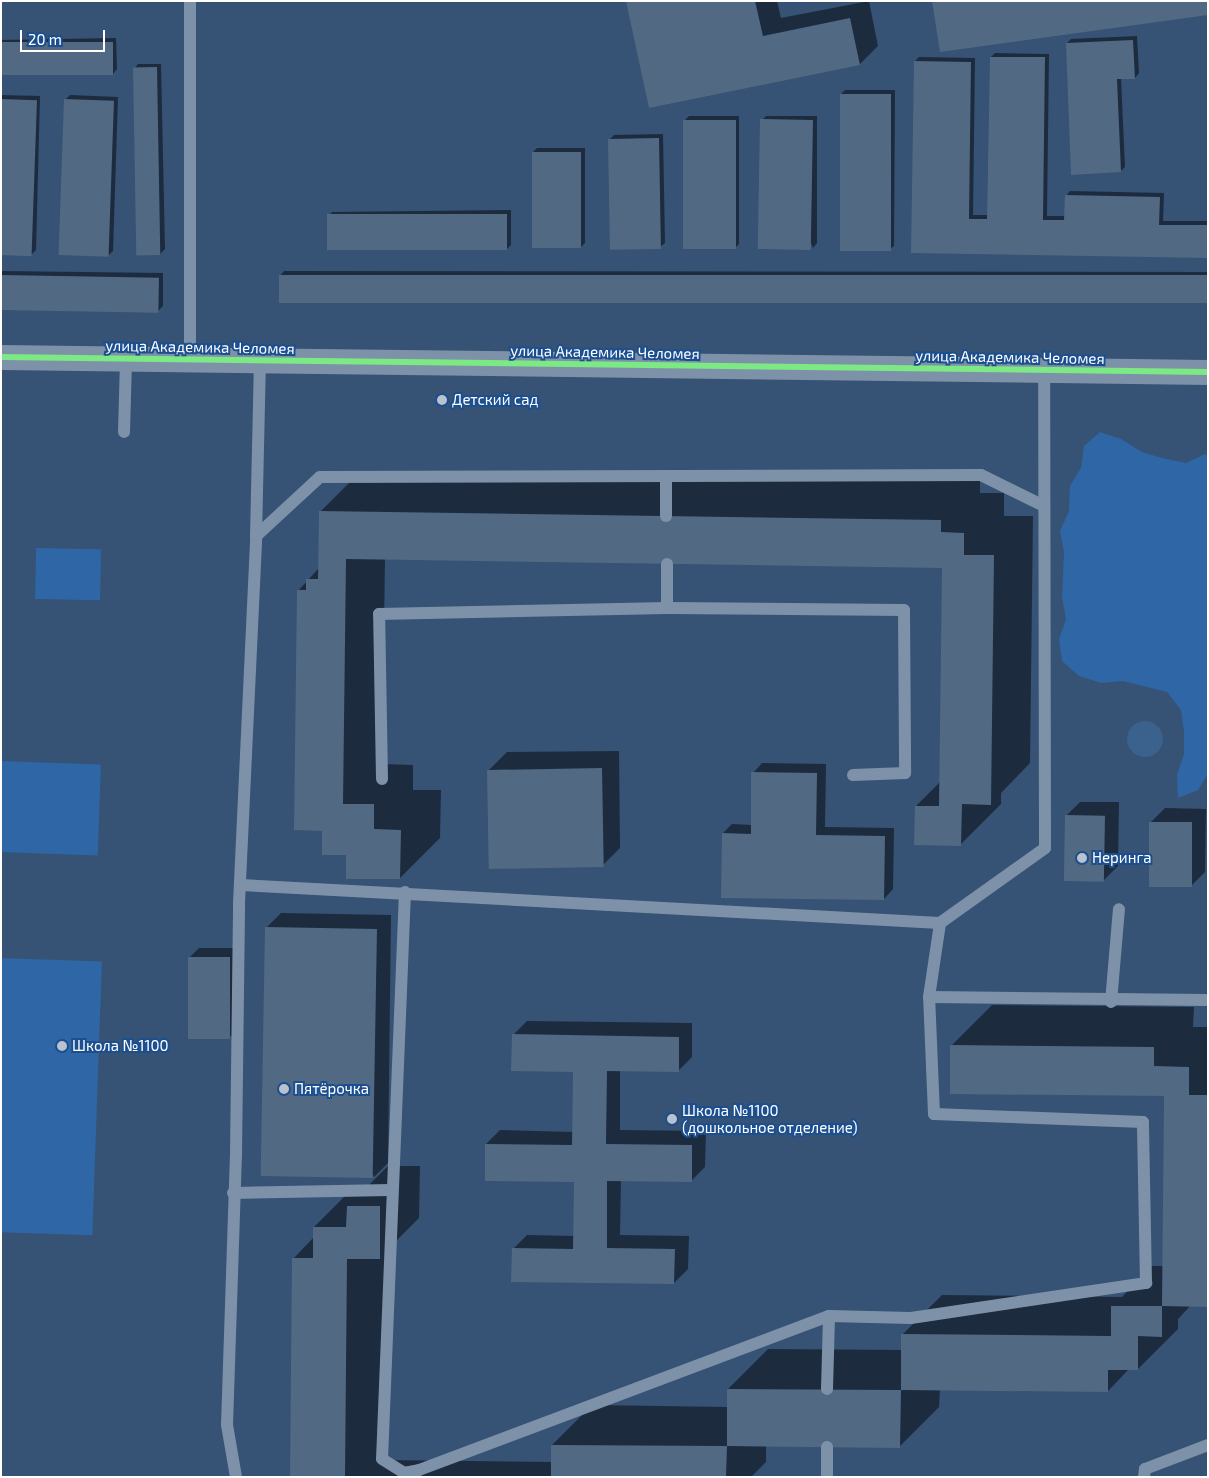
<!DOCTYPE html>
<meta charset="utf-8">
<style>
body{margin:0}
#map{position:relative;width:1209px;height:1478px;overflow:hidden;background:#365274;font-family:"Exo 2",sans-serif}
div>[style]{position:absolute}
[style*='--x']{left:calc(var(--x)*1px);top:calc(var(--y)*1px);width:calc(var(--w)*1px);rotate:calc(var(--a)*1deg)}
.green>*{inset:0;background:#2f66a5;transform-origin:0 0}
.water>*{inset:0;background:#3b618d}
.round{border-radius:50%}
.shadow>*{inset:0;background:#0007}
.building>*{inset:0;background:#526984;transform-origin:0 0}
.lane>*{height:12px;margin:-6px;padding:0 6px;transform-origin:6px;border-radius:6px;background:#7d92a8}
.street>*{height:25px;margin:-12.5px;padding:0 12.5px;transform-origin:12.5px;border-radius:12.5px;background:#7d92a8}
.cycleway>*{height:6px;margin:-3px;padding:0 3px;transform-origin:3px;border-radius:3px;background:#7ce984}
.dots>*{width:14px;height:14px;translate:-50% -50%;box-sizing:border-box;border:2px solid #1b4f8f;border-radius:50%}
span{translate:-50% -50%;white-space:nowrap;text-align:center;line-height:1.15;-webkit-text-stroke:4px #1b4f8f;paint-order:stroke}
.street-label{font-size:15px;color:#fff}
.poi-label{font-size:15px;color:#fff}
.left{translate:0 -50%;text-align:left}
.frame{position:absolute;inset:0;border:2px solid #fff;pointer-events:none}
.scale{position:absolute;left:20px;top:30px;width:85px;height:22px;box-sizing:border-box;border:2px solid #fff;border-top:0;padding-left:6px;font-size:15px;line-height:18px;white-space:nowrap;color:#fff;-webkit-text-stroke:4px #1b4f8f;paint-order:stroke}
</style>
<div id="map">
<div class="green">
<div style="clip-path:polygon(1100px 432px,1121px 439px,1142px 452px,1162px 458px,1186px 463px,1205px 454px,1208px 456px,1208px 774px,1198px 790px,1178px 798px,1177px 775px,1184px 754px,1184px 732px,1181px 710px,1167px 692px,1123px 681px,1101px 683px,1079px 676px,1062px 661px,1059px 639px,1066px 619px,1062px 597px,1064px 552px,1060px 531px,1069px 511px,1070px 486px,1081px 468px,1084px 446px)"></div>
<div style="left:36px;top:548px;width:65px;height:51px;rotate:1deg"></div>
<div style="left:1px;top:761px;width:100px;height:91px;rotate:2deg"></div>
<div style="left:1px;top:958px;width:101px;height:274px;rotate:2deg"></div>
</div>
<div class="water">
<div class="round" style="left:1127px;top:721px;width:36px;height:36px"></div>
</div>
<div class="shadow">
<div style="clip-path:polygon(628px 1px,777px 1px,781px 18px,869px 1px,878px 46px,860px 64px)"></div>
<div style="clip-path:polygon(1137px 36px,1139px 73px,1135px 78px,1121px 78px,1125px 167px,1121px 171px,1067px 43px,1071px 39px)"></div>
<div style="clip-path:polygon(116px 38px,117px 69px,113px 74px,1px 75px,1px 40px)"></div>
<div style="clip-path:polygon(995px 53px,1049px 54px,1047px 216px,1065px 216px,1066px 196px,1070px 191px,1164px 193px,1163px 221px,1208px 221px,1208px 257px,912px 252px,915px 61px,919px 57px,975px 58px,973px 215px,989px 215px,991px 57px)"></div>
<div style="clip-path:polygon(138px 64px,161px 64px,165px 249px,160px 254px,134px 69px)"></div>
<div style="clip-path:polygon(845px 90px,895px 90px,894px 246px,889px 250px,841px 94px)"></div>
<div style="clip-path:polygon(1px 95px,40px 96px,36px 250px,32px 254px,1px 253px)"></div>
<div style="clip-path:polygon(70px 95px,118px 97px,113px 251px,109px 255px,65px 100px)"></div>
<div style="clip-path:polygon(689px 116px,739px 116px,739px 244px,735px 248px,685px 120px)"></div>
<div style="clip-path:polygon(766px 116px,817px 116px,817px 243px,813px 248px,762px 120px)"></div>
<div style="clip-path:polygon(663px 134px,665px 243px,660px 247px,610px 139px,614px 135px)"></div>
<div style="clip-path:polygon(537px 148px,585px 148px,585px 243px,580px 248px,533px 152px)"></div>
<div style="clip-path:polygon(511px 210px,511px 245px,507px 249px,328px 217px,332px 212px)"></div>
<div style="clip-path:polygon(1px 271px,163px 273px,163px 306px,158px 311px,1px 309px)"></div>
<div style="clip-path:polygon(284px 271px,1208px 272px,1208px 302px,280px 276px)"></div>
<div style="clip-path:polygon(360px 472px,980px 481px,980px 493px,1004px 493px,1004px 516px,1033px 516px,1030px 763px,1001px 793px,1001px 804px,961px 844px,916px 806px,940px 782px,943px 567px,385px 559px,382px 764px,413px 765px,413px 790px,441px 790px,440px 838px,400px 878px,348px 854px,323px 829px,298px 591px,319px 568px,320px 512px)"></div>
<div style="clip-path:polygon(619px 751px,620px 848px,602px 866px,489px 770px,507px 752px)"></div>
<div style="clip-path:polygon(762px 763px,826px 764px,825px 827px,894px 828px,893px 889px,884px 899px,723px 833px,732px 824px,752px 825px,753px 773px)"></div>
<div style="clip-path:polygon(1080px 802px,1119px 802px,1118px 866px,1104px 880px,1066px 816px)"></div>
<div style="clip-path:polygon(1165px 808px,1206px 809px,1205px 872px,1191px 886px,1151px 822px)"></div>
<div style="clip-path:polygon(281px 913px,391px 915px,388px 1163px,374px 1177px,267px 927px)"></div>
<div style="clip-path:polygon(199px 948px,238px 948px,238px 1029px,229px 1038px,190px 957px)"></div>
<div style="clip-path:polygon(992px 1005px,1194px 1007px,1193px 1027px,1208px 1027px,1208px 1305px,1191px 1305px,1178px 1319px,1178px 1329px,1138px 1369px,1129px 1369px,1108px 1391px,940px 1389px,939px 1407px,899px 1447px,766px 1445px,766px 1462px,751px 1477px,291px 1477px,293px 1259px,314px 1237px,314px 1227px,354px 1187px,367px 1187px,388px 1166px,420px 1166px,419px 1218px,386px 1251px,384px 1460px,552px 1462px,552px 1445px,592px 1405px,728px 1407px,728px 1389px,768px 1349px,902px 1350px,902px 1335px,942px 1295px,1122px 1297px,1152px 1266px,1164px 1266px,1165px 1094px,952px 1045px)"></div>
<div style="clip-path:polygon(527px 1021px,692px 1023px,692px 1057px,678px 1071px,620px 1070px,620px 1130px,706px 1131px,705px 1167px,691px 1181px,621px 1179px,620px 1235px,689px 1236px,688px 1269px,674px 1283px,513px 1249px,527px 1235px,574px 1236px,575px 1181px,486px 1144px,500px 1130px,574px 1132px,575px 1071px,513px 1035px)"></div>
</div>
<div class="building">
<div style="clip-path:polygon(626px 1px,755px 1px,763px 36px,850px 18px,860px 65px,649px 108px)"></div>
<div style="clip-path:polygon(932px 1px,1208px 1px,1208px 15px,940px 52px)"></div>
<div style="clip-path:polygon(1133px 40px,1135px 79px,1117px 79px,1121px 172px,1071px 175px,1066px 43px)"></div>
<div style="left:113px;top:42px;width:33px;height:112px;rotate:90deg"></div>
<div style="clip-path:polygon(990px 57px,1045px 57px,1043px 220px,1064px 220px,1065px 195px,1160px 197px,1159px 225px,1208px 225px,1208px 258px,911px 253px,914px 61px,971px 62px,969px 219px,987px 219px)"></div>
<div style="left:157px;top:67px;width:188px;height:24px;rotate:89deg"></div>
<div style="left:840px;top:94px;width:51px;height:157px"></div>
<div style="left:1px;top:99px;width:36px;height:156px;rotate:2deg"></div>
<div style="left:64px;top:99px;width:50px;height:156px;rotate:2deg"></div>
<div style="left:760px;top:119px;width:53px;height:130px;rotate:1deg"></div>
<div style="left:683px;top:120px;width:53px;height:129px"></div>
<div style="left:659px;top:138px;width:111px;height:51px;rotate:89deg"></div>
<div style="left:532px;top:152px;width:49px;height:96px"></div>
<div style="left:507px;top:214px;width:36px;height:180px;rotate:90deg"></div>
<div style="left:1px;top:275px;width:158px;height:35px;rotate:1deg"></div>
<div style="left:279px;top:275px;width:929px;height:28px"></div>
<div style="clip-path:polygon(319px 511px,941px 520px,941px 532px,964px 533px,964px 555px,994px 555px,991px 805px,962px 804px,961px 846px,914px 845px,915px 806px,939px 806px,942px 568px,346px 559px,343px 804px,374px 804px,374px 829px,401px 830px,400px 879px,346px 879px,346px 855px,322px 855px,322px 831px,294px 830px,297px 590px,306px 590px,306px 579px,318px 579px)"></div>
<div style="left:602px;top:768px;width:99px;height:115px;rotate:89deg"></div>
<div style="clip-path:polygon(751px 772px,817px 773px,816px 835px,885px 836px,884px 900px,721px 898px,722px 833px,751px 834px)"></div>
<div style="left:1065px;top:815px;width:40px;height:66px;rotate:1deg"></div>
<div style="left:1149px;top:822px;width:43px;height:65px"></div>
<div style="left:265px;top:927px;width:112px;height:249px;rotate:1deg"></div>
<div style="left:188px;top:957px;width:42px;height:82px"></div>
<div style="clip-path:polygon(512px 1034px,679px 1037px,679px 1072px,607px 1071px,606px 1144px,692px 1145px,692px 1182px,607px 1181px,607px 1248px,675px 1249px,674px 1284px,511px 1282px,512px 1248px,573px 1249px,574px 1182px,485px 1181px,485px 1144px,572px 1145px,573px 1072px,511px 1071px)"></div>
<div style="clip-path:polygon(950px 1045px,1154px 1047px,1154px 1066px,1189px 1067px,1189px 1095px,1208px 1095px,1208px 1307px,1162px 1306px,1162px 1337px,1138px 1336px,1138px 1370px,1108px 1370px,1108px 1392px,901px 1390px,901px 1334px,1111px 1336px,1111px 1306px,1162px 1306px,1164px 1096px,950px 1094px)"></div>
<div style="clip-path:polygon(347px 1206px,380px 1206px,380px 1259px,347px 1259px,345px 1477px,290px 1477px,292px 1258px,313px 1258px,313px 1227px,346px 1227px)"></div>
<div style="clip-path:polygon(727px 1389px,901px 1390px,900px 1448px,727px 1446px,726px 1477px,551px 1477px,551px 1445px,727px 1446px)"></div>
</div>
<div class="lane">
<div style="--x:190;--y:1;--w:359;--a:90"></div>
<div style="--x:124;--y:432;--w:73;--a:-88.4"></div>
<div style="--x:666;--y:476;--w:40;--a:90"></div>
<div style="--x:256;--y:536;--w:87;--a:-42.7"></div>
<div style="--x:320;--y:477;--w:661;--a:-0.17"></div>
<div style="--x:981;--y:475;--w:70;--a:26.2"></div>
<div style="--x:667;--y:608;--w:237;--a:0.5"></div>
<div style="--x:904;--y:610;--w:163;--a:89.6"></div>
<div style="--x:905;--y:773;--w:52;--a:177.8"></div>
<div style="--x:382;--y:779;--w:165;--a:-91"></div>
<div style="--x:379;--y:614;--w:288;--a:-1.2"></div>
<div style="--x:667;--y:608;--w:44;--a:-90"></div>
<div style="--x:241;--y:885;--w:700;--a:3.11"></div>
<div style="--x:405;--y:892;--w:567;--a:92.32"></div>
<div style="--x:382;--y:1459;--w:26;--a:32"></div>
<div style="--x:404;--y:1473;--w:15;--a:-11"></div>
<div style="--x:419;--y:1470;--w:438;--a:-20.6"></div>
<div style="--x:929;--y:997;--w:279;--a:0.6"></div>
<div style="--x:1111;--y:1002;--w:93;--a:-85.1"></div>
<div style="--x:233;--y:1193;--w:158;--a:-1.1"></div>
<div style="--x:827;--y:1389;--w:73;--a:-88.4"></div>
<div style="--x:829;--y:1316;--w:82;--a:1.4"></div>
<div style="--x:911;--y:1318;--w:238;--a:-8.5"></div>
<div style="--x:1146;--y:1283;--w:161;--a:-91.1"></div>
<div style="--x:1143;--y:1122;--w:209;--a:-177.8"></div>
<div style="--x:934;--y:1114;--w:117;--a:-92.4"></div>
<div style="--x:929;--y:997;--w:75;--a:-81.5"></div>
<div style="--x:940;--y:923;--w:129;--a:-35.5"></div>
<div style="--x:1045;--y:848;--w:477;--a:-90.1"></div>
<div style="--x:827;--y:1447;--w:30;--a:90"></div>
<div style="--x:236;--y:1477;--w:53;--a:-99.8"></div>
<div style="--x:227;--y:1425;--w:270;--a:-88.1"></div>
<div style="--x:236;--y:1155;--w:252;--a:-89.3"></div>
<div style="--x:239;--y:903;--w:367;--a:-87.3"></div>
<div style="--x:256;--y:536;--w:175;--a:-88.7"></div>
<div style="--x:1144;--y:1477;--w:8;--a:-83"></div>
<div style="--x:1145;--y:1469;--w:67;--a:-20.9"></div>
</div>
<div class="street">
<div style="--x:1;--y:357;--w:1207;--a:0.71"></div>
</div>
<div class="cycleway">
<div style="--x:1;--y:357;--w:1207;--a:0.71"></div>
</div>
<div class="dots">
<div style="left:442px;top:400px;background:#b9c2ce"></div>
<div style="left:1082px;top:858px;background:#b9c2ce"></div>
<div style="left:62px;top:1046px;background:#b9c2ce"></div>
<div style="left:284px;top:1089px;background:#b9c2ce"></div>
<div style="left:672px;top:1119px;background:#b9c2ce"></div>
</div>
<div class="street-label">
<span style="left:200px;top:347px;rotate:1deg">улица Академика Челомея</span>
<span style="left:605px;top:352px;rotate:1deg">улица Академика Челомея</span>
<span style="left:1010px;top:357px;rotate:1deg">улица Академика Челомея</span>
</div>
<div class="poi-label">
<span class="left" style="left:452px;top:400px">Детский сад</span>
<span class="left" style="left:1092px;top:858px">Неринга</span>
<span class="left" style="left:72px;top:1046px">Школа №1100</span>
<span class="left" style="left:294px;top:1089px">Пятёрочка</span>
<span class="left" style="left:682px;top:1119px">Школа №1100<br>(дошкольное отделение)</span>
</div>
<div class="frame"></div>
<div class="scale">20 m</div>
</div>
